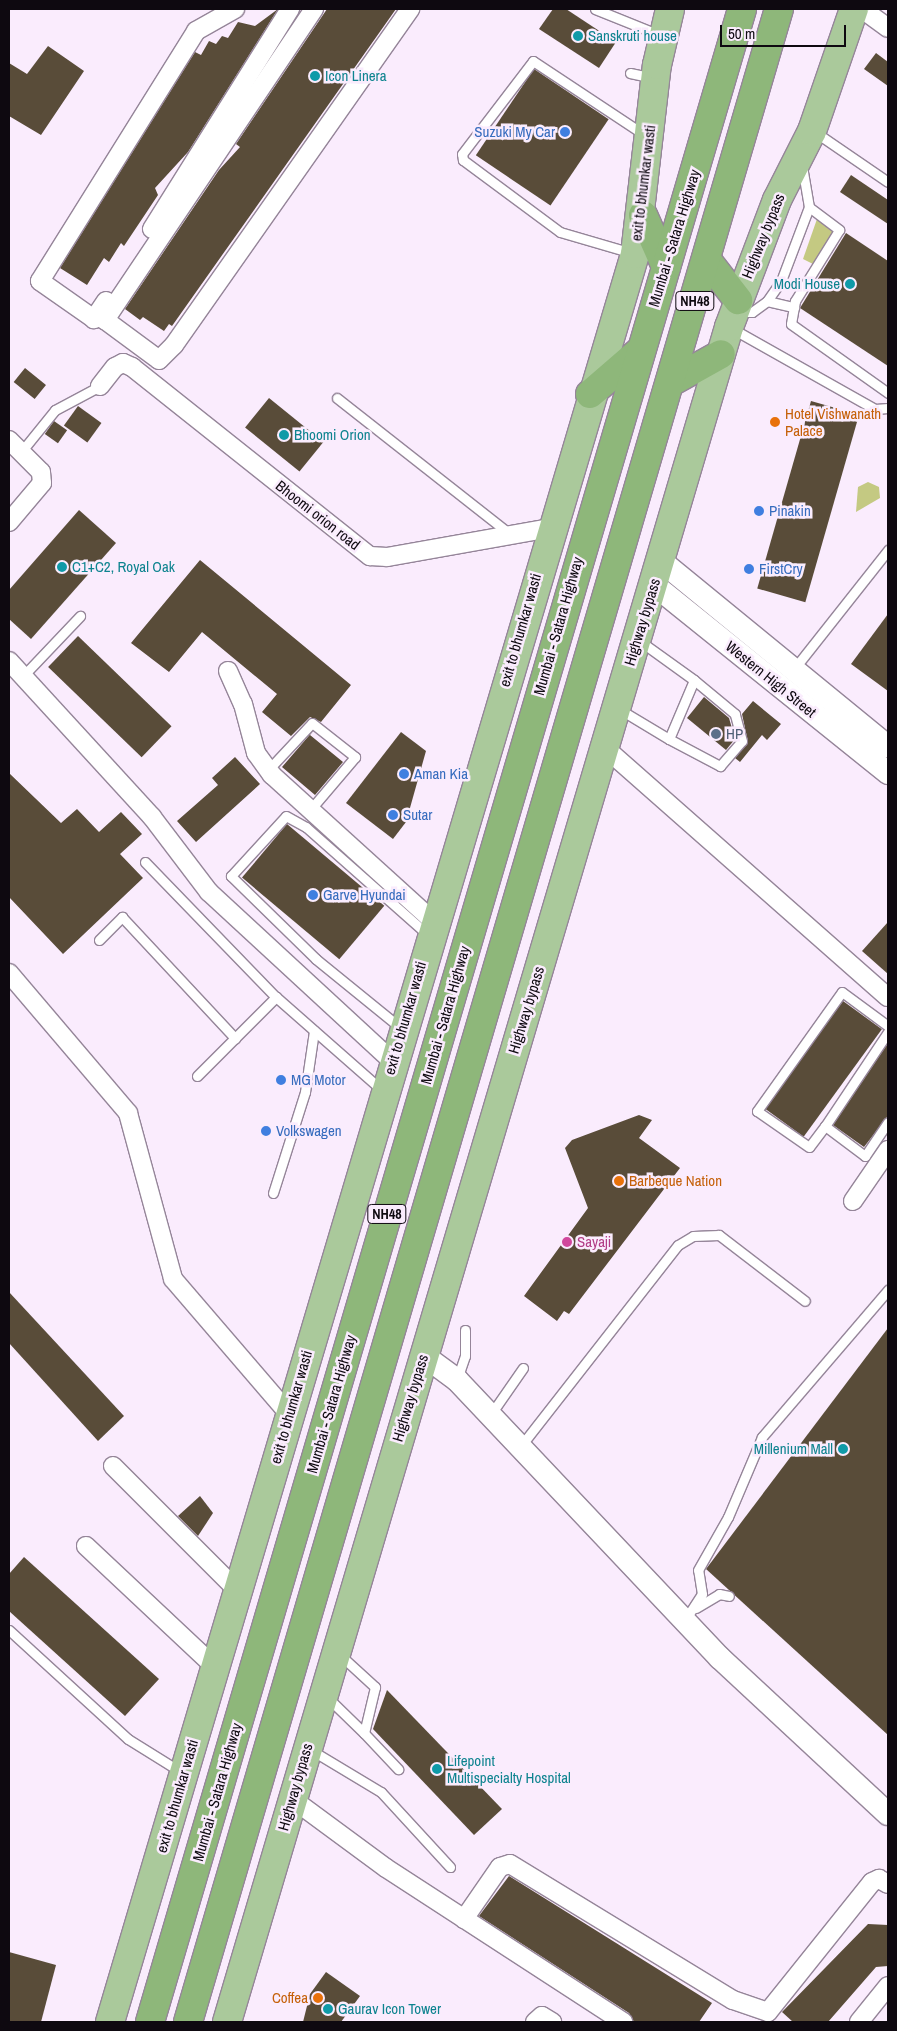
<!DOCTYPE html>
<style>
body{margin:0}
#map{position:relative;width:897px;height:2031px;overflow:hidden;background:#faecfd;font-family:"Archivo Narrow",sans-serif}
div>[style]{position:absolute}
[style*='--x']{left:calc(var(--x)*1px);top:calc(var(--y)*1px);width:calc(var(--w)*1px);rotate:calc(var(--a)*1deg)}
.green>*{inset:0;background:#c4c982}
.building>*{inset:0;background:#594c39;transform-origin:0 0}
.roads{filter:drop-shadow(1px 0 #958599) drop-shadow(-1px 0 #958599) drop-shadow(0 1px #958599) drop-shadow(0 -1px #958599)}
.service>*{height:9px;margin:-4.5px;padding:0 4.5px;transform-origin:4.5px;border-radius:4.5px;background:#fff}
.minor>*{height:18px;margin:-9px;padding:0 9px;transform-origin:9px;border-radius:9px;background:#fff}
.tertiary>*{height:22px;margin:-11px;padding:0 11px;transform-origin:11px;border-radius:11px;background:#fff}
.primary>*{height:28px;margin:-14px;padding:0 14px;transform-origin:14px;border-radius:14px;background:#aac99b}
.trunk>*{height:28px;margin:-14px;padding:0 14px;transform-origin:14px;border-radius:14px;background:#8eb77a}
.dots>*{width:14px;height:14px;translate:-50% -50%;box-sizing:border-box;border:2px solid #faecfd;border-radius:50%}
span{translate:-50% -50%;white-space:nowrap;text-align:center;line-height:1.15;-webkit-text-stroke:5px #faecfd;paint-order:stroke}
.shield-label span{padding:1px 4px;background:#faecfd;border:1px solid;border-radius:4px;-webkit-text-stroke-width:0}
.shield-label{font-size:14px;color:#0e0910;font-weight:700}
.culture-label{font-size:15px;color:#0d838f}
.left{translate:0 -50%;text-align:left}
.right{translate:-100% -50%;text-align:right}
.shop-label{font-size:15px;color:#366cbe}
.street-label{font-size:15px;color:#0e0910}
.food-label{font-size:15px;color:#c56008}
.service-label{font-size:15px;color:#4e5e75}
.hotel-label{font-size:15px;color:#b23c85}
.frame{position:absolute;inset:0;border:10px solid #0e0910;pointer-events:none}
.scale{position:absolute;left:720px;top:25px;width:126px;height:22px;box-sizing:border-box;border:2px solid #0e0910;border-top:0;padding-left:6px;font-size:15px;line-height:18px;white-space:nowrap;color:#0e0910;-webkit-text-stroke:4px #faecfd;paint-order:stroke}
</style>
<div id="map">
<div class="green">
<div style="clip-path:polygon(817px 219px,836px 231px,815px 265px,803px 259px)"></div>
<div style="clip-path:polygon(868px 482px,879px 487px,880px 498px,856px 512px,858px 487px)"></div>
</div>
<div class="building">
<div style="clip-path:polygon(278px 9px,188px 152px,155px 188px,158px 195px,124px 246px,121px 243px,109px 262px,104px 258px,87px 285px,60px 268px,195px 52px,201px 55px,209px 41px,216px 44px,222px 36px,228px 38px,238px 22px,255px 26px)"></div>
<div style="clip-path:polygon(327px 9px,396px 9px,172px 326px,169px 324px,164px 331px,143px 317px,140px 320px,125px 309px,219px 170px,240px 147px,236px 144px)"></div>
<div style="clip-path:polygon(553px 9px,566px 9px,616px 42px,599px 68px,539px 29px)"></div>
<div style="clip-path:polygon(48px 46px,84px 71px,41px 135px,9px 116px,9px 63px,27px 74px)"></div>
<div style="clip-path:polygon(876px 53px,888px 62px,888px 86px,864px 69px)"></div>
<div style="left:534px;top:69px;width:90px;height:104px;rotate:34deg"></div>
<div style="clip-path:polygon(851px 175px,888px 200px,888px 224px,840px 192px)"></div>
<div style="clip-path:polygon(846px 233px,888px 261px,888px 366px,800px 308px)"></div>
<div style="left:25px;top:368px;width:27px;height:18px;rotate:39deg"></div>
<div style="left:269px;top:398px;width:70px;height:38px;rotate:39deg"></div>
<div style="left:811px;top:401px;width:50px;height:195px;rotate:16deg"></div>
<div style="left:78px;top:406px;width:29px;height:24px;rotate:36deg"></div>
<div style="left:54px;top:421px;width:16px;height:16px;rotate:35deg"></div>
<div style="clip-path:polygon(79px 510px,116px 543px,31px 639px,9px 619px,9px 590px)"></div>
<div style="clip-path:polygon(200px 560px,351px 685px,321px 722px,310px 717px,291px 736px,262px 712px,277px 694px,202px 632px,169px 672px,131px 643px)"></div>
<div style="clip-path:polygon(888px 614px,888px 691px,851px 664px)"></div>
<div style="left:78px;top:636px;width:130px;height:43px;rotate:44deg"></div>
<div style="clip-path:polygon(704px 697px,729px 718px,735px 739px,726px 750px,687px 718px)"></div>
<div style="clip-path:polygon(753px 701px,781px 724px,767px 740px,762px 735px,740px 762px,735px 758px,748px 742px,742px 714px)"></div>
<div style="clip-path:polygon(313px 731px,310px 735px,343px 762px,315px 795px,282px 767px)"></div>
<div style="clip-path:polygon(401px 732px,426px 751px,406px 822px,393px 839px,346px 803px)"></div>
<div style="clip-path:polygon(235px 757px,260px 784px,196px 842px,177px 821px,218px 785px,212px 778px)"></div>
<div style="clip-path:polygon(9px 773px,61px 823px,77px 809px,99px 832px,121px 812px,142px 834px,120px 854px,143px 878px,63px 954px,9px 897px)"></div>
<div style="left:287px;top:824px;width:127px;height:70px;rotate:40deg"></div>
<div style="clip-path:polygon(888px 922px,888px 974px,862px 951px)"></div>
<div style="left:843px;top:1001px;width:48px;height:133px;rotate:36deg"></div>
<div style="clip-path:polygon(888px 1043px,888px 1116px,864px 1147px,833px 1125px)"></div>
<div style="clip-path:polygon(639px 1115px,652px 1120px,639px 1138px,680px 1168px,569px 1314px,564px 1311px,557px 1321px,524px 1296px,588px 1208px,565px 1148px,572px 1140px)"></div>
<div style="clip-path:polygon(9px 1292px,124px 1416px,98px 1441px,9px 1343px)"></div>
<div style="clip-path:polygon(888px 1328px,888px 1735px,706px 1569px)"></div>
<div style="clip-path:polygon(200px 1496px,213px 1513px,198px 1536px,178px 1516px)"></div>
<div style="clip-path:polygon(24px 1557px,159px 1679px,125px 1716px,9px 1611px,9px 1574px)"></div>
<div style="clip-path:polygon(387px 1690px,502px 1809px,474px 1835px,373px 1729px)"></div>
<div style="clip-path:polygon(509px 1876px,712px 2003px,699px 2022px,634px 2022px,629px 2013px,479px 1916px)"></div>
<div style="clip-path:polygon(868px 1924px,888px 1925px,888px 1966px,876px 1967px,828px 2022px,793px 2022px,782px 2012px)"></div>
<div style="clip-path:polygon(9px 1952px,56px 1965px,41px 2022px,9px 2022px)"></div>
<div style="clip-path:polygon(326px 1972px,360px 1996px,341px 2022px,303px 2022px,310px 1994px)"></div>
</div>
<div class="roads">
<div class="service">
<div style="--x:595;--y:9;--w:72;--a:21.9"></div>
<div style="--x:630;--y:73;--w:24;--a:12"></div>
<div style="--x:815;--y:132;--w:88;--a:34.4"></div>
<div style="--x:809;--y:207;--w:38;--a:37"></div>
<div style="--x:839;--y:230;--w:84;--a:121.8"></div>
<div style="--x:795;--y:301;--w:23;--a:100"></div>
<div style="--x:791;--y:324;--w:119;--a:35.4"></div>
<div style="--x:632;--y:253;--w:75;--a:-163.7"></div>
<div style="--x:560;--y:232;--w:121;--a:-143.4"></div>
<div style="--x:463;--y:160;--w:6;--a:-99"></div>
<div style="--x:462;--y:154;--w:117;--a:-52.6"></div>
<div style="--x:533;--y:61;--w:134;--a:33.5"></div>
<div style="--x:767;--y:301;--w:28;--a:13"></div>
<div style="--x:739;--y:312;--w:13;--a:0"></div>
<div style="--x:752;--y:312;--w:19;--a:-36"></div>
<div style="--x:767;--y:301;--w:24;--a:-55"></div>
<div style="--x:781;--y:281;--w:79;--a:-69.3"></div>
<div style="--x:809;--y:207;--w:42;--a:-99.7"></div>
<div style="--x:731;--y:328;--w:165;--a:29.4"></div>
<div style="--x:875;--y:409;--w:13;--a:-4"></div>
<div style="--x:337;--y:398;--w:220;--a:38.2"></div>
<div style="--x:21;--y:452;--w:54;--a:-51"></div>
<div style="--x:55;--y:410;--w:51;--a:-28.1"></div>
<div style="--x:794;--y:669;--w:152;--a:-51.7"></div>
<div style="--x:23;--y:676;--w:83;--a:-46.5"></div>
<div style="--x:619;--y:709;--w:58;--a:31"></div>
<div style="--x:669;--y:739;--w:64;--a:-67"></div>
<div style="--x:694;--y:680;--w:67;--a:-144.2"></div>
<div style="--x:669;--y:739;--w:58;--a:27.9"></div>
<div style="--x:720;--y:766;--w:33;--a:-49"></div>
<div style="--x:742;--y:741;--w:28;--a:-105"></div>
<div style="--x:735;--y:714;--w:53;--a:-140.3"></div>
<div style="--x:268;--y:770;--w:64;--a:-46.9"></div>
<div style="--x:312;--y:723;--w:55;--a:38.3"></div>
<div style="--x:355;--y:757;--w:70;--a:130.3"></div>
<div style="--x:145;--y:862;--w:188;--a:45.9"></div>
<div style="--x:99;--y:940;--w:33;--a:-45"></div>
<div style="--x:122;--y:917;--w:166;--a:47"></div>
<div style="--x:402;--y:1029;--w:111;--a:-140.9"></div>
<div style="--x:316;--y:959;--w:119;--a:-135.7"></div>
<div style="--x:231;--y:876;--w:81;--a:-47.5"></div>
<div style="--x:286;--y:816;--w:23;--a:29"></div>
<div style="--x:306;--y:827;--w:164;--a:41.5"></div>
<div style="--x:888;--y:1032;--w:113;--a:123.8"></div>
<div style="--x:825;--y:1126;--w:50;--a:36.9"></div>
<div style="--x:865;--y:1156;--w:41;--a:-55.9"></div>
<div style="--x:197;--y:1076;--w:112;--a:-45"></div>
<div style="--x:276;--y:997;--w:141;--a:41.3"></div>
<div style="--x:825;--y:1126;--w:26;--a:127"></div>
<div style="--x:809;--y:1147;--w:63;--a:-145.3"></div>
<div style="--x:757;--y:1111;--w:146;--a:-54.5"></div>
<div style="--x:842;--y:992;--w:57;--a:36.5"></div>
<div style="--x:273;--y:1193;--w:106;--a:-72.4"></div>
<div style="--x:305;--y:1092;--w:62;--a:-81.6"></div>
<div style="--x:457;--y:1379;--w:24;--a:-71"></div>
<div style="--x:465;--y:1356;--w:26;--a:-90"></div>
<div style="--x:491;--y:1414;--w:56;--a:-55.2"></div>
<div style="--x:520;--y:1447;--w:256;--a:-52"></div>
<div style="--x:678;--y:1245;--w:17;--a:-31"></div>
<div style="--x:693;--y:1236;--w:26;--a:-2"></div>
<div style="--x:719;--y:1235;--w:108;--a:37.5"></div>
<div style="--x:696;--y:1608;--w:27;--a:-31"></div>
<div style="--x:719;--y:1594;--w:10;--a:11"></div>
<div style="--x:685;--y:1620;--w:31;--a:-57"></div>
<div style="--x:702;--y:1594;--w:24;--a:-99"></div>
<div style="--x:698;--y:1570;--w:61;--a:-60.5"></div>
<div style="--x:728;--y:1517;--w:87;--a:-67"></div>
<div style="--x:762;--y:1437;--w:194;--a:-49.4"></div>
<div style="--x:9;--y:1630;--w:161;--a:42.5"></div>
<div style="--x:128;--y:1739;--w:62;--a:31.9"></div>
<div style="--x:339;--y:1654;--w:49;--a:42.5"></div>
<div style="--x:375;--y:1687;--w:47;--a:103.4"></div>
<div style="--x:364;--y:1733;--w:50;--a:46.6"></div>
<div style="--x:327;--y:1697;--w:52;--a:44.2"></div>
<div style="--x:311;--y:1750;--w:82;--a:31"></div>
<div style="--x:381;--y:1792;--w:102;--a:47.4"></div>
</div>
<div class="minor">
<div style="--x:314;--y:9;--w:375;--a:123.9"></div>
<div style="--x:105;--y:320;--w:67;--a:36.5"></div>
<div style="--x:159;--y:360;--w:21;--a:-45"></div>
<div style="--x:174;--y:345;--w:411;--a:-54.9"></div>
<div style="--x:862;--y:9;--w:32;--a:36"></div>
<div style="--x:152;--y:229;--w:260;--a:-57.9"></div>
<div style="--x:106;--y:301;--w:22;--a:124"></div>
<div style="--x:94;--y:319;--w:66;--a:-144.9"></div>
<div style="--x:40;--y:281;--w:295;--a:-58"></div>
<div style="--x:196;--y:31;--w:45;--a:-29.4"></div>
<div style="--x:100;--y:386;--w:24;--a:-52"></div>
<div style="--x:115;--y:367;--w:9;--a:-27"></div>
<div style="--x:123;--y:363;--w:10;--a:24"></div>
<div style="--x:132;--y:367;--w:304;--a:38.5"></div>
<div style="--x:370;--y:556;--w:17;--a:3"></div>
<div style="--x:387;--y:557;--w:166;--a:-10.1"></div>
<div style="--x:9;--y:440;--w:45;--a:45"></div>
<div style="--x:41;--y:472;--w:11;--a:85"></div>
<div style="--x:42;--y:483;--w:51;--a:130.2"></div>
<div style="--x:9;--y:661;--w:212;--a:47.5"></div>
<div style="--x:152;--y:817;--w:94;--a:52.8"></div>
<div style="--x:209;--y:892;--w:251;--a:42.7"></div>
<div style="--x:228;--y:671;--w:36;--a:66"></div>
<div style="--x:243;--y:704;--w:51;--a:75.1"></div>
<div style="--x:256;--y:753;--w:27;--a:54"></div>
<div style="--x:272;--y:775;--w:219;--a:42.2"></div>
<div style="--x:604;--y:747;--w:378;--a:41.4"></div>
<div style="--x:9;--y:973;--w:184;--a:49.6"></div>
<div style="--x:128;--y:1113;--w:172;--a:74.8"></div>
<div style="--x:173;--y:1279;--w:178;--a:49.3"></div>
<div style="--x:853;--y:1201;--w:62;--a:-55.5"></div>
<div style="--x:113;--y:1466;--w:175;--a:45"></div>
<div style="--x:86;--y:1546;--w:175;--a:43.2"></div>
<div style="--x:291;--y:1798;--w:118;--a:36.4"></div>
<div style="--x:386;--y:1868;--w:283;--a:33"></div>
<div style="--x:464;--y:1919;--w:63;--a:-55.3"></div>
<div style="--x:500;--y:1867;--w:10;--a:-17"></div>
<div style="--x:510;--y:1864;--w:261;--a:31.4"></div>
<div style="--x:733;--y:2000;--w:37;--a:19"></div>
<div style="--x:768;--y:2012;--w:166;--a:-51.3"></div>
<div style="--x:872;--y:1882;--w:8;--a:-23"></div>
<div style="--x:879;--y:1879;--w:10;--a:29"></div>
<div style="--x:535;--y:2022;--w:9;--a:-41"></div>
<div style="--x:542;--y:2016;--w:12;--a:31"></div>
<div style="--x:859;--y:2022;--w:46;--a:-51.1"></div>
</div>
<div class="tertiary">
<div style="--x:661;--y:561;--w:293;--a:39.3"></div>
<div style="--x:653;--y:584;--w:302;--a:38.8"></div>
<div style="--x:423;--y:1355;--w:42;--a:36.3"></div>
<div style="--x:457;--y:1380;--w:383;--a:46.6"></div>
<div style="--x:720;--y:1658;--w:229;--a:42.9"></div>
</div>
<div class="primary">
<div style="--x:110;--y:2022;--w:1844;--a:-73.46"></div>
<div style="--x:635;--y:254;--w:190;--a:-83.4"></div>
<div style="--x:657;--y:65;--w:57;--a:-76.9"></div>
<div style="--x:227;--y:2022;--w:1768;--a:-73.5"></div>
<div style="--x:729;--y:327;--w:136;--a:-69.3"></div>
<div style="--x:777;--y:200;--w:77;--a:-63.1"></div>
<div style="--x:812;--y:131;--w:129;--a:-71"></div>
</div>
<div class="trunk">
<div style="--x:643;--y:215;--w:57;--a:66.1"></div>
<div style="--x:707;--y:260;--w:51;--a:52.2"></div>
<div style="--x:671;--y:382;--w:57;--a:-29.2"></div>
<div style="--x:590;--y:394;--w:66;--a:-40.7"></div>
<div style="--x:150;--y:2022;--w:2098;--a:-73.61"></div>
<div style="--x:188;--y:2022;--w:2098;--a:-73.64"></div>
</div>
</div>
<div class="dots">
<div style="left:578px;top:36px;background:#0f9aa8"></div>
<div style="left:315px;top:76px;background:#0f9aa8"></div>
<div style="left:565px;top:132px;background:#3f7fe0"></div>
<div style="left:850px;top:284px;background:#0f9aa8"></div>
<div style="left:775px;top:422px;background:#e8710a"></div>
<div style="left:284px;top:435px;background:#0f9aa8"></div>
<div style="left:759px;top:511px;background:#3f7fe0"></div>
<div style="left:62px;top:567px;background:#0f9aa8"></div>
<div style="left:749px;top:569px;background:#3f7fe0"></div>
<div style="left:716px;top:734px;background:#5c6f8a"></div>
<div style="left:404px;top:774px;background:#3f7fe0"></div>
<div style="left:393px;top:815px;background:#3f7fe0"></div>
<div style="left:313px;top:895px;background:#3f7fe0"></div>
<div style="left:281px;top:1080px;background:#3f7fe0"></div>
<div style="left:266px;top:1131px;background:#3f7fe0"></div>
<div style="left:619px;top:1181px;background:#e8710a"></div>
<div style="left:567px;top:1242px;background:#d1479c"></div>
<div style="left:843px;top:1449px;background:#0f9aa8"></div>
<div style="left:437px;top:1769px;background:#0f9aa8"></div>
<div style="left:318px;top:1998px;background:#e8710a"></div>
<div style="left:328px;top:2009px;background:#0f9aa8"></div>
</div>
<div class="shield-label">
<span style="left:695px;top:301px">NH48</span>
<span style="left:387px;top:1214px">NH48</span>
</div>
<div class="culture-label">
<span class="left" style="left:588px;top:36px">Sanskruti house</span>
<span class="left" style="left:325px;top:76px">Icon Linera</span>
<span class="right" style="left:840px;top:284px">Modi House</span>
<span class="left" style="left:294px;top:435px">Bhoomi Orion</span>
<span class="left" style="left:72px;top:567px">C1+C2, Royal Oak</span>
<span class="right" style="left:833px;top:1449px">Millenium Mall</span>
<span class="left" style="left:447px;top:1769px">Lifepoint<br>Multispecialty Hospital</span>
<span class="left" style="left:338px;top:2009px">Gaurav Icon Tower</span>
</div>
<div class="shop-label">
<span class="right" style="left:555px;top:132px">Suzuki My Car</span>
<span class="left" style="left:769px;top:511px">Pinakin</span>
<span class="left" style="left:759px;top:569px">FirstCry</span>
<span class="left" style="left:414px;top:774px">Aman Kia</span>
<span class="left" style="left:403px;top:815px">Sutar</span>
<span class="left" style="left:323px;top:895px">Garve Hyundai</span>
<span class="left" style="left:291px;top:1080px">MG Motor</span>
<span class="left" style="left:276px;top:1131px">Volkswagen</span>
</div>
<div class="street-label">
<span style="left:643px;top:183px;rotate:-83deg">exit to bhumkar wasti</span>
<span style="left:763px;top:236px;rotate:-68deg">Highway bypass</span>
<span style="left:674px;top:238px;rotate:-73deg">Mumbai - Satara Highway</span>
<span style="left:318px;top:515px;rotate:38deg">Bhoomi orion road</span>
<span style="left:642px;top:622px;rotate:-73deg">Highway bypass</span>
<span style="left:558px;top:626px;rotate:-74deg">Mumbai - Satara Highway</span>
<span style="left:520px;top:630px;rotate:-74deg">exit to bhumkar wasti</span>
<span style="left:771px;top:679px;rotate:39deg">Western High Street</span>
<span style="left:526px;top:1010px;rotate:-73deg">Highway bypass</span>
<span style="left:445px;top:1015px;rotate:-74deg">Mumbai - Satara Highway</span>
<span style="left:405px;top:1018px;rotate:-74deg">exit to bhumkar wasti</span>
<span style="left:410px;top:1398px;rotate:-73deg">Highway bypass</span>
<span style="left:331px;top:1404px;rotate:-74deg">Mumbai - Satara Highway</span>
<span style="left:291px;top:1407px;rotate:-74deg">exit to bhumkar wasti</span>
<span style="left:295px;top:1787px;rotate:-74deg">Highway bypass</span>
<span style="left:217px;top:1792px;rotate:-74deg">Mumbai - Satara Highway</span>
<span style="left:177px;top:1796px;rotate:-74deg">exit to bhumkar wasti</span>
</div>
<div class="food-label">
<span class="left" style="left:785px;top:422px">Hotel Vishwanath<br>Palace</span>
<span class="left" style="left:629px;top:1181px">Barbeque Nation</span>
<span class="right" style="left:308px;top:1998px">Coffea</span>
</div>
<div class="service-label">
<span class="left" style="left:726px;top:734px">HP</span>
</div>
<div class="hotel-label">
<span class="left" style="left:577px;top:1242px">Sayaji</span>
</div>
<div class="frame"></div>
<div class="scale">50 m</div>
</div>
